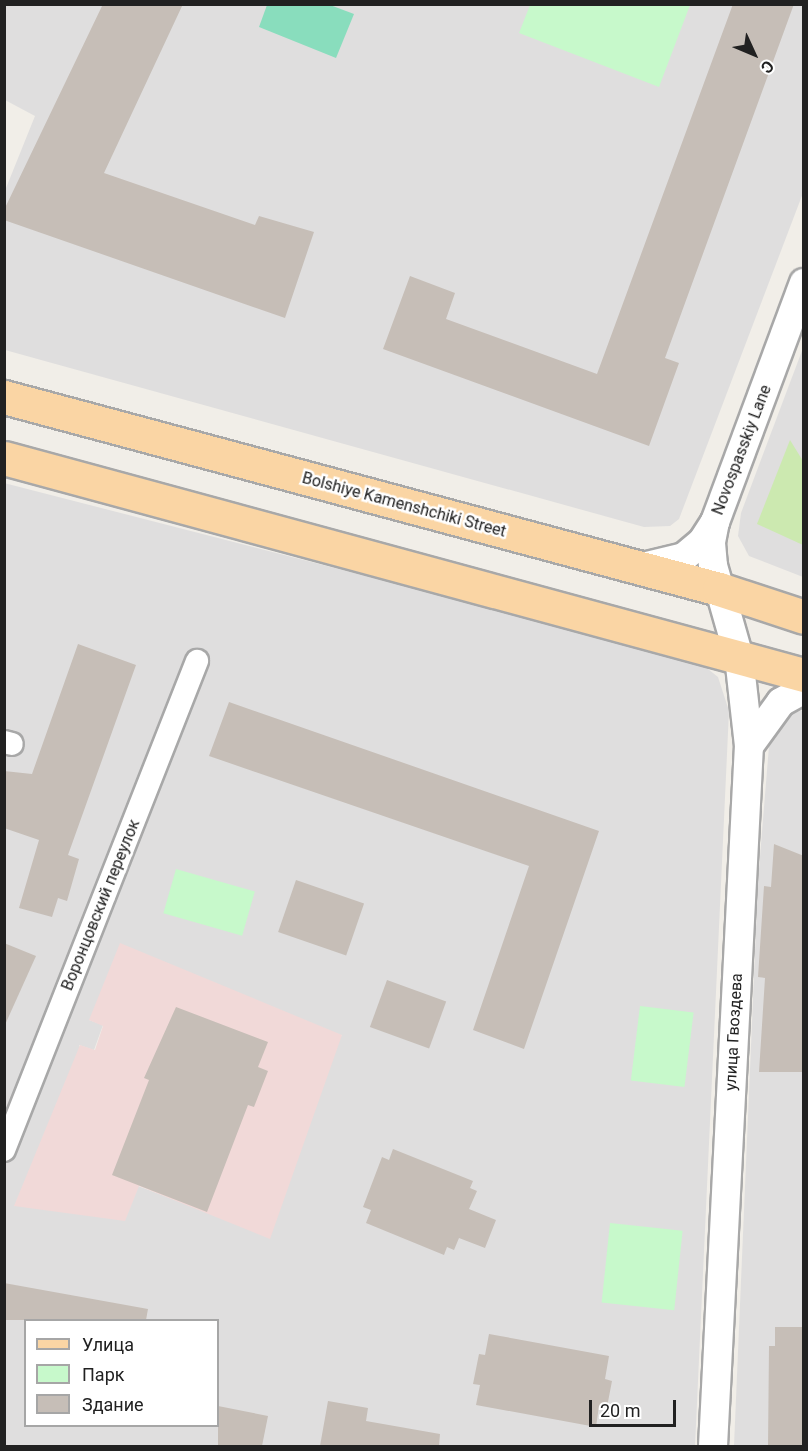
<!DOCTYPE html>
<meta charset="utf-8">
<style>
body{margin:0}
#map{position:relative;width:808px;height:1451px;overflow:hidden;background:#f1eee8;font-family:Roboto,sans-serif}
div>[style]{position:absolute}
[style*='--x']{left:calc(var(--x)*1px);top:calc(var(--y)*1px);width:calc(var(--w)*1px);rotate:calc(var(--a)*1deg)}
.residential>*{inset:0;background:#dfdede}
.commercial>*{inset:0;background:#f1d9d8}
.grass>*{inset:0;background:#cce9b0}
.park>*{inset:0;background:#c7f9cb;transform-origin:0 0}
.pitch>*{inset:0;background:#89ddbd}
.building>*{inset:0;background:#c6beb7;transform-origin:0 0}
.roads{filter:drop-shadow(2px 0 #a8a8a8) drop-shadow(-2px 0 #a8a8a8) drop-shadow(0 2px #a8a8a8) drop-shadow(0 -2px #a8a8a8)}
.minor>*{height:22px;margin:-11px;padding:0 11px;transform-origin:11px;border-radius:11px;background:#fff}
.tertiary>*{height:28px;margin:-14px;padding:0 14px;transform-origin:14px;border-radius:14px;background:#fff}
.primary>*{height:33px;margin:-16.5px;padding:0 16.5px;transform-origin:16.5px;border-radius:16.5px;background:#fad5a4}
span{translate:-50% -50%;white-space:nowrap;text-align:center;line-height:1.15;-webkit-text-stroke:5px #fff;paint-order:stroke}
.street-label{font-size:16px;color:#212121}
.frame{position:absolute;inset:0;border:6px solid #212121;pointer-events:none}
.legend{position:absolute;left:24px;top:1319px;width:195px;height:108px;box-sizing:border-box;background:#fff;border:2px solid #a6a6a6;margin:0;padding:8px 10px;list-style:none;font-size:18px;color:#212121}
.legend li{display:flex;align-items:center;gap:12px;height:30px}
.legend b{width:30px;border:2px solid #a6a6a6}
.north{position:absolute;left:724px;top:24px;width:60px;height:60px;-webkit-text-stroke:4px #fff;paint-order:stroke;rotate:134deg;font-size:16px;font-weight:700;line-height:24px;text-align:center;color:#212121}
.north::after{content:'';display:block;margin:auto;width:21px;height:27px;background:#212121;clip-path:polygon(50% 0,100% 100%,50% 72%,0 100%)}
.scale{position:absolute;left:589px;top:1400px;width:87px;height:27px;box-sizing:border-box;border:3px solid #212121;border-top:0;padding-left:8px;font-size:18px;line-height:21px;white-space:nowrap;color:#212121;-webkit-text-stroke:4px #fff;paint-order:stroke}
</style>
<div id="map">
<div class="residential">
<div style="clip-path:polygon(5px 5px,803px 5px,803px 193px,679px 519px,670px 526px,644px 527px,5px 350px,4px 193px,35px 116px,5px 100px)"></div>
<div style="clip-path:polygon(803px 348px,803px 577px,749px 556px,738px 536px,741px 513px)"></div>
<div style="clip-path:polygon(evenodd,4px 483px,685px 658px,703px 665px,718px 677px,729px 711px,695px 1446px,5px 1446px,4px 483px,89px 1020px,342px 1035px,207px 1212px,138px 1186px,79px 1045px,94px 1050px,103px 1025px,89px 1020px,4px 483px,26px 1320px,218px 1320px,218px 1426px,26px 1426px,26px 1320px)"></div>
<div style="clip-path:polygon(803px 710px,803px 1446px,734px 1446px,758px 881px,769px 746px,785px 716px)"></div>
</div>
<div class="commercial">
<div style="clip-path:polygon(120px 943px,342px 1035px,270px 1239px,139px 1186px,125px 1221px,14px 1206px,80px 1045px,95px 1050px,103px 1026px,89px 1020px)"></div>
</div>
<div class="grass">
<div style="clip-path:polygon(790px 440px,803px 461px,803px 545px,757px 524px)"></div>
</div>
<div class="park">
<div style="clip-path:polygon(530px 5px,530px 4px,690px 5px,659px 87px,519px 33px)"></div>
<div style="left:176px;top:869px;width:82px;height:46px;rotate:16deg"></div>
<div style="left:640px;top:1006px;width:54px;height:75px;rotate:7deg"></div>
<div style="left:610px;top:1223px;width:73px;height:80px;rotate:6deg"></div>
</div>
<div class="pitch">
<div style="clip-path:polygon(267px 5px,330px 5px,354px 14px,336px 58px,259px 27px)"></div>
</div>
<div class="building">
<div style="clip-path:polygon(103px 4px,183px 4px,104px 173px,255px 225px,259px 216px,314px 232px,285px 318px,4px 220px,4px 210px)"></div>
<div style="clip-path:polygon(733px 4px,794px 4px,665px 358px,679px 363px,649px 446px,383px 349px,410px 276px,455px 293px,446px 319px,597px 374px)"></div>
<div style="clip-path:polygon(78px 644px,136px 665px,68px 855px,79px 859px,67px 901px,58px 898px,52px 917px,19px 908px,39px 840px,4px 828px,4px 771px,32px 774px)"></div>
<div style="clip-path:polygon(229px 702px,599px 831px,524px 1049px,473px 1030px,529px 866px,209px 756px)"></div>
<div style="clip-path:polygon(774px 844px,804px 856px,804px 1072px,759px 1072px,765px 978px,758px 977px,764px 886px,771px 887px)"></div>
<div style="left:296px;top:880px;width:72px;height:55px;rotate:19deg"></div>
<div style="clip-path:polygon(4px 943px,36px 956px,4px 1027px)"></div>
<div style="left:387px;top:980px;width:63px;height:50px;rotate:20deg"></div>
<div style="clip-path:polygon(176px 1007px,268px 1042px,258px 1067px,268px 1071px,254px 1107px,248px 1105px,207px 1212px,112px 1175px,149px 1080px,144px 1078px)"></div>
<div style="clip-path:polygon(393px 1149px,473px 1181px,470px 1188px,477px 1191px,469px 1209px,496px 1220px,485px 1248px,459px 1238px,454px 1250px,447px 1247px,444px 1255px,366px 1223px,371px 1210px,363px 1207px,382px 1157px,389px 1160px)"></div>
<div style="clip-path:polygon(4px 1283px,148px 1309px,146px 1320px,4px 1320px)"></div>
<div style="clip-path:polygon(775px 1327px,804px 1327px,804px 1446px,768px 1446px,769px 1346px,775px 1346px)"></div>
<div style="clip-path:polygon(489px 1334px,609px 1356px,605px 1379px,612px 1381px,607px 1407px,599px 1406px,596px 1427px,476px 1405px,480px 1385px,473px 1384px,479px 1354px,485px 1355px)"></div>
<div style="clip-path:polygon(328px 1401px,368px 1408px,366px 1421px,440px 1434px,439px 1446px,320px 1446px)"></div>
<div style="clip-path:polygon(218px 1406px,268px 1416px,262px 1446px,218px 1446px)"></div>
</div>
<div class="roads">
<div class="minor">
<div style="--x:4;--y:742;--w:8;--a:14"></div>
<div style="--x:4;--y:1150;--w:526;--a:-68.46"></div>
</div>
<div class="tertiary">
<div style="--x:638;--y:568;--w:47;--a:-13.4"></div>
<div style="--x:684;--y:557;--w:23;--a:-40"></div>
<div style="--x:702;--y:542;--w:24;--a:-57"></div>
<div style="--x:749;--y:746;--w:54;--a:-54"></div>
<div style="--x:781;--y:702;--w:26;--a:-29"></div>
<div style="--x:713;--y:1446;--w:701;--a:-87.06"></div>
<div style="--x:749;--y:746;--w:90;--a:-96.4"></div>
<div style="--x:739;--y:657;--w:95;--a:-105.9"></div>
<div style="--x:713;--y:566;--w:24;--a:-95"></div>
<div style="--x:711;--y:542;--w:20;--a:-79"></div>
<div style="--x:715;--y:522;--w:255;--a:-69.6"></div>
</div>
<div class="primary">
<div style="--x:4;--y:397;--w:740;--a:15.03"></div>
<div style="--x:719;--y:589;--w:89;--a:18.2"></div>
<div style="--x:4;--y:458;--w:829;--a:15.18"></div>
</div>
</div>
<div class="street-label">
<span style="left:742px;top:450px;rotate:-69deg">Novospasskiy Lane</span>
<span style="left:404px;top:505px;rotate:15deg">Bolshiye Kamenshchiki Street</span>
<span style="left:101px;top:905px;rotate:-68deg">Воронцовский переулок</span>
<span style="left:734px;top:1032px;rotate:-87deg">улица Гвоздева</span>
</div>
<div class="frame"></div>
<ul class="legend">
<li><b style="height:8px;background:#fad5a4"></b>Улица</li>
<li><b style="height:16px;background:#c7f9cb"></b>Парк</li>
<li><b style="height:16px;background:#c6beb7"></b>Здание</li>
</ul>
<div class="north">С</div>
<div class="scale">20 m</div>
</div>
